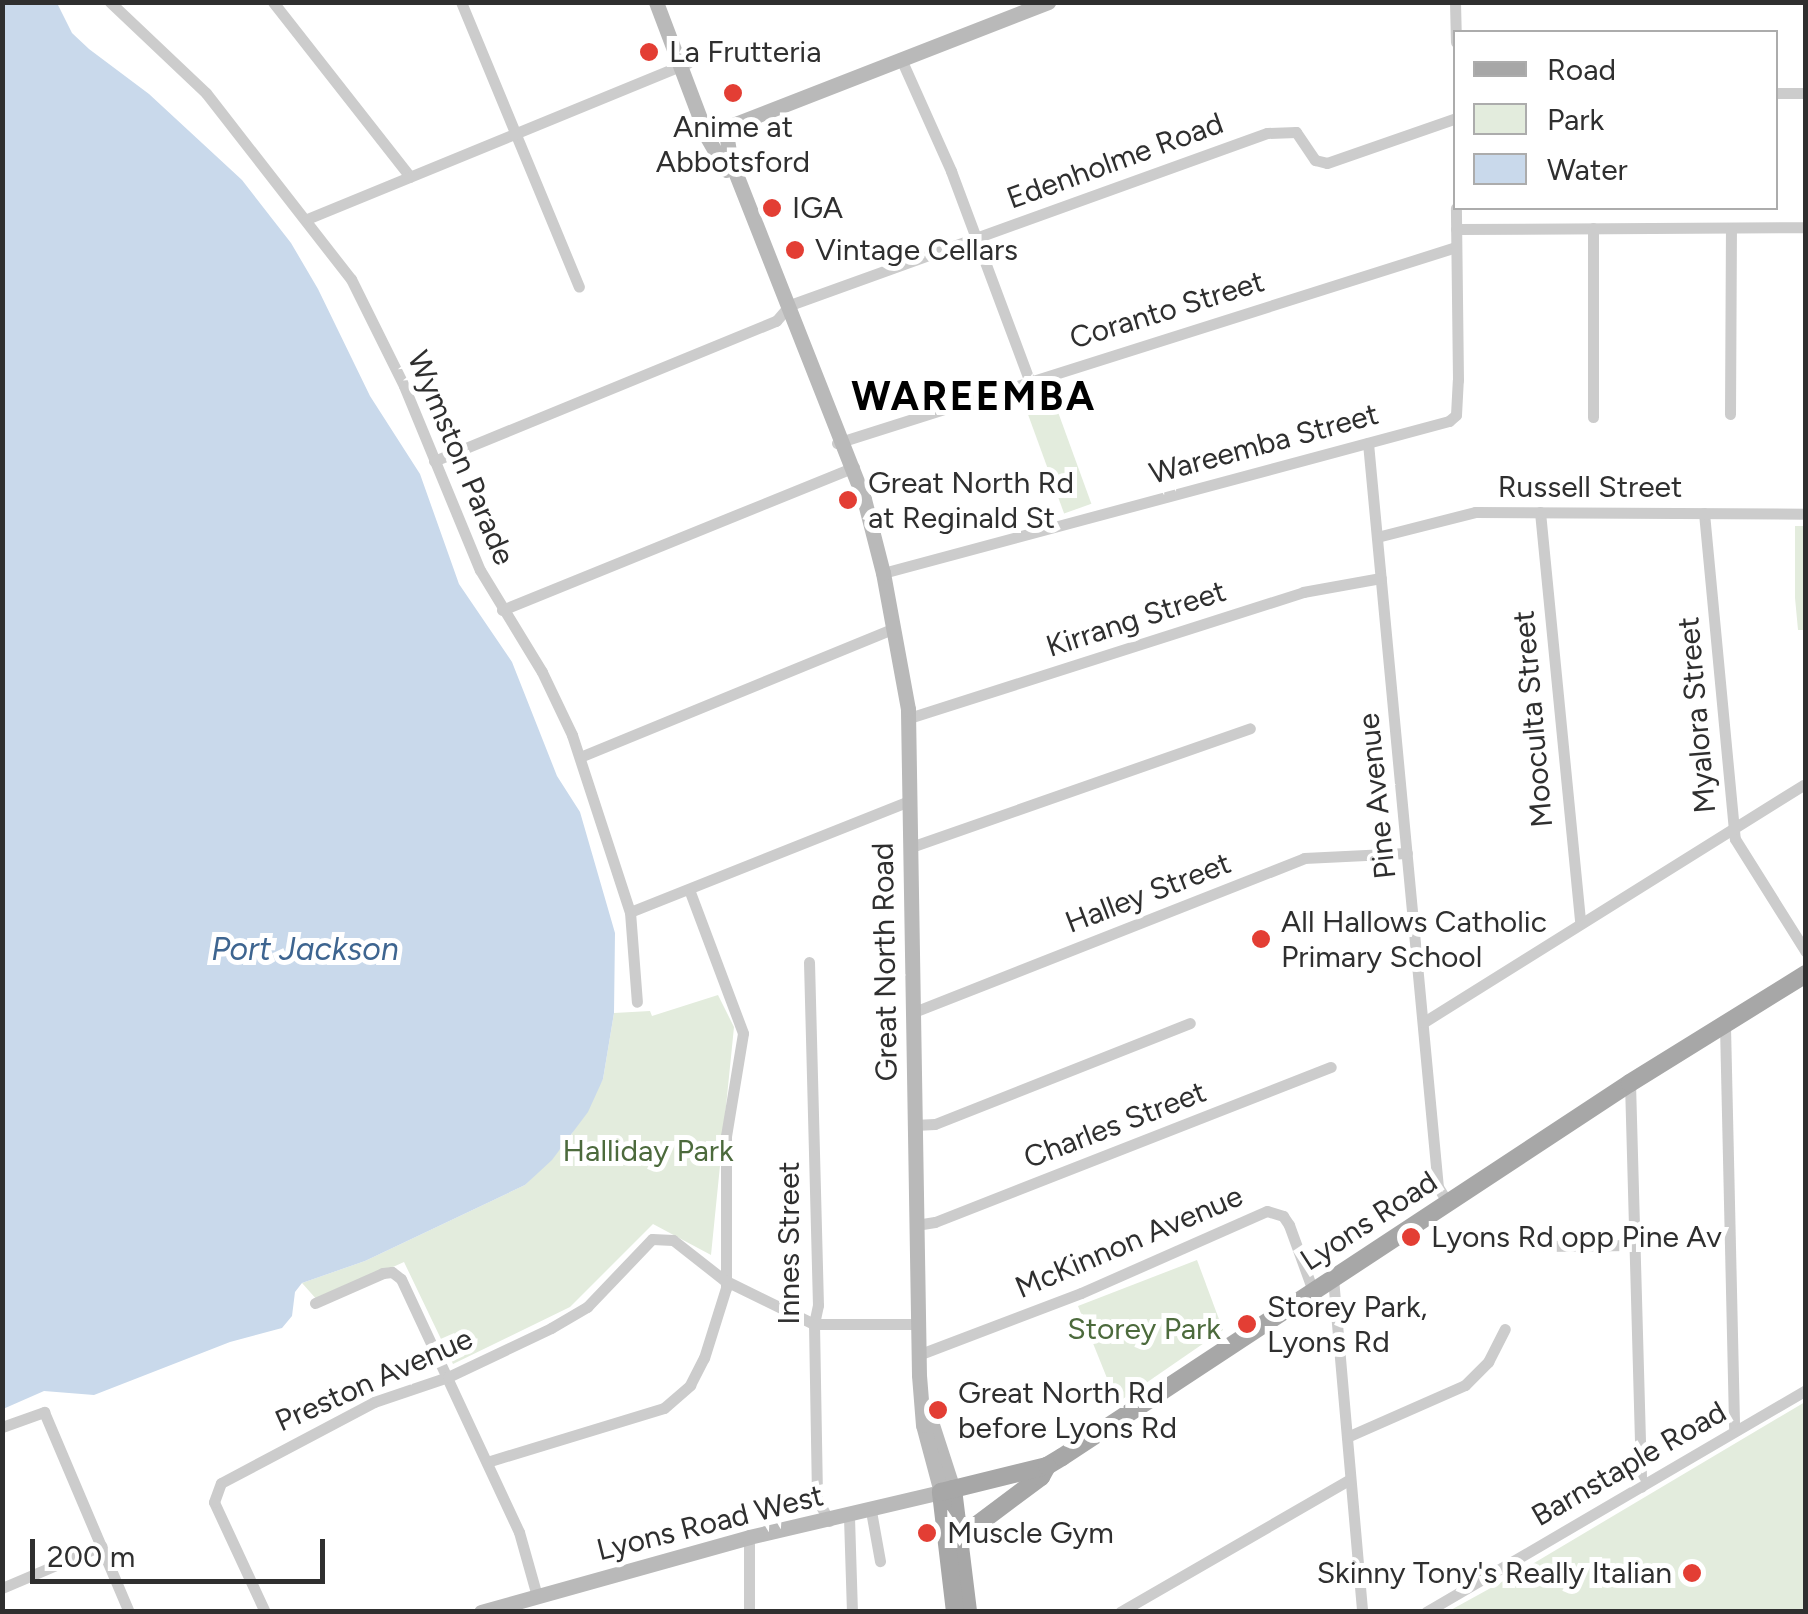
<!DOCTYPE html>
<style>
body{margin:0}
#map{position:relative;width:1808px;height:1614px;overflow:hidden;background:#fff;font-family:Figtree,sans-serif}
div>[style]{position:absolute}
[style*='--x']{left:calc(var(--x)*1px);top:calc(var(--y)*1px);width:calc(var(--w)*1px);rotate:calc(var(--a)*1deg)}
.green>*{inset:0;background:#e3ecdd;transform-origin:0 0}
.water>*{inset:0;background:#c9d9eb}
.minor>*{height:11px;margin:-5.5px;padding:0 5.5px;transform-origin:5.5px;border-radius:5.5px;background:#ccc}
.secondary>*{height:15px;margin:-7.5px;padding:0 7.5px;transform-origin:7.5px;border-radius:7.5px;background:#b9b9b9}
.primary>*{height:18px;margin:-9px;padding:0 9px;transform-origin:9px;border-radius:9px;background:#a7a7a7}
.dots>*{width:28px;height:28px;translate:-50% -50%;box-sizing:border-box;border:5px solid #fff;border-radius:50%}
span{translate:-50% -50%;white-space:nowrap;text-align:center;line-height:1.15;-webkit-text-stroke:10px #fff;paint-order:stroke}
.poi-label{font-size:30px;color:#2f2f2f}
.left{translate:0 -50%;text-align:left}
.right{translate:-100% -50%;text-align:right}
.street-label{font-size:30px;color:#2f2f2f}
.park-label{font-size:30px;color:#4c6a3c}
.water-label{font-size:32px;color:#3e6590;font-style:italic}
.district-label{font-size:40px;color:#000;font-weight:700;letter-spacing:2.5px}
.frame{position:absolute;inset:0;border:5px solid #2f2f2f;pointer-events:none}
.legend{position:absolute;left:1453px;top:30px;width:325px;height:180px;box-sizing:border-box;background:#fff;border:2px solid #acacac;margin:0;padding:12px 18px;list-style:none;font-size:30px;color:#2f2f2f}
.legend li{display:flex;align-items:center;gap:20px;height:50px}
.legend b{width:50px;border:2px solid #acacac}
.scale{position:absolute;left:30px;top:1539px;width:295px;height:45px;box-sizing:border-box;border:5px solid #2f2f2f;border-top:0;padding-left:12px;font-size:30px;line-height:35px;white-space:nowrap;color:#2f2f2f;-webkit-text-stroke:8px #fff;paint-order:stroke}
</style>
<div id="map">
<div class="green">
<div style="left:1050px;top:390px;width:121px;height:29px;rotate:70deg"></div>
<div style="clip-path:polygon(1795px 526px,1805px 526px,1805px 630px,1798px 630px,1795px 598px)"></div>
<div style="clip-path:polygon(718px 995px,734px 1027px,711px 1255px,653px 1224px,570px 1307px,453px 1364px,404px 1262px,318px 1301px,302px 1283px,365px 1261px,525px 1185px,567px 1142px,603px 1079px,614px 1013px,650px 1011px,652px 1016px)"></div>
<div style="clip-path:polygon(1197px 1260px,1223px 1330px,1117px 1403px,1078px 1306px)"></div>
<div style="clip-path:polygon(1805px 1402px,1804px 1611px,1449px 1611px,1507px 1579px)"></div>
</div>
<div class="water">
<div style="clip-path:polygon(57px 3px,72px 33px,89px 49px,149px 94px,242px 180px,291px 243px,318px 289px,370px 396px,420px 474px,459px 584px,512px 662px,557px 776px,580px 812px,615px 933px,614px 1013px,603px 1079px,588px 1112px,552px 1160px,525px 1185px,365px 1261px,302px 1283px,295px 1292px,292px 1316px,282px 1328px,230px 1342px,94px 1395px,44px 1391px,3px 1409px,2px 3px)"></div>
</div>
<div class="minor">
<div style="--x:110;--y:2;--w:132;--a:43.5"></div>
<div style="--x:206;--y:93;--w:236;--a:52.1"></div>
<div style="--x:351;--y:279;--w:119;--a:63.6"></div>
<div style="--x:404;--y:386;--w:199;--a:67.6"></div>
<div style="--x:480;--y:570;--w:119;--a:58.7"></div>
<div style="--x:542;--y:672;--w:70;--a:64.5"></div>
<div style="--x:572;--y:735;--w:186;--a:71.9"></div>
<div style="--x:630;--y:912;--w:90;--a:85.6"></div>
<div style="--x:273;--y:2;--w:222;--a:51.9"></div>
<div style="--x:461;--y:2;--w:308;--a:67.5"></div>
<div style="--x:1455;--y:2;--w:40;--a:88.6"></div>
<div style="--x:901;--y:59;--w:123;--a:65.9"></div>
<div style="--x:951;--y:171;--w:223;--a:69.5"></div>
<div style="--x:1776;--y:93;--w:30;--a:0"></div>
<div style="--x:307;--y:219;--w:412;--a:-22.3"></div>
<div style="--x:1456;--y:229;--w:350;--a:-0.3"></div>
<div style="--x:1730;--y:414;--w:186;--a:-89.7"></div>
<div style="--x:1593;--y:417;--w:189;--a:-90"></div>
<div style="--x:837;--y:443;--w:649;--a:-17.57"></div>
<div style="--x:1368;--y:443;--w:747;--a:84.63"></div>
<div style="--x:1438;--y:1187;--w:19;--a:58"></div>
<div style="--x:434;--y:461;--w:370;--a:-22.3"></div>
<div style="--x:776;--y:321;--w:21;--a:-49"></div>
<div style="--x:790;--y:305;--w:507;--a:-19.83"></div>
<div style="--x:1267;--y:133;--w:29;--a:-2"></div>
<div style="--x:1296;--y:132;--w:34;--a:56"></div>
<div style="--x:1315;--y:160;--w:12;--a:14"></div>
<div style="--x:1327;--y:163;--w:137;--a:-19.2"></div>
<div style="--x:1540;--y:512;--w:412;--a:84.4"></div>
<div style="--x:1704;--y:513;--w:327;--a:84.6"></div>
<div style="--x:1735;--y:839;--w:133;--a:57.9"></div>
<div style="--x:1377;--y:537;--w:101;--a:-14.3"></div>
<div style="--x:1475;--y:512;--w:331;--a:0.3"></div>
<div style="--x:883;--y:573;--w:586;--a:-15.03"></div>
<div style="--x:1449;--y:421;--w:9;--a:-41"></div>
<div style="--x:1456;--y:415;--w:35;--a:-87"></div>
<div style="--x:1458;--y:380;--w:172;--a:-90.7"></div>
<div style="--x:502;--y:610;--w:380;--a:-22.1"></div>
<div style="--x:909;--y:718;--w:414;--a:-17.7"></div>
<div style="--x:1303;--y:592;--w:79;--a:-10.2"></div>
<div style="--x:580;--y:757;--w:339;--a:-22.3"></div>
<div style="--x:911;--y:847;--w:359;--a:-19.3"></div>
<div style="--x:630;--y:912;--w:302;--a:-21.7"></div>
<div style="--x:809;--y:962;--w:343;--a:88.5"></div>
<div style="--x:818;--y:1305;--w:19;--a:102"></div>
<div style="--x:814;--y:1324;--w:175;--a:89"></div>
<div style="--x:817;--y:1499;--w:25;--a:61"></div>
<div style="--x:914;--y:1012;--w:419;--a:-21.5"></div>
<div style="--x:1304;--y:858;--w:103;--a:-2.8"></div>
<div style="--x:1424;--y:1022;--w:447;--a:-32"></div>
<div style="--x:1725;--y:1026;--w:405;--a:88.7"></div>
<div style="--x:1630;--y:1083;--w:404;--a:88.4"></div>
<div style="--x:914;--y:1125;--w:21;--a:-3"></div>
<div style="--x:935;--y:1124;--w:274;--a:-21.6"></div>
<div style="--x:916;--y:1225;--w:19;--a:-9"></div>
<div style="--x:935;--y:1222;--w:425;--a:-21.4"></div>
<div style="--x:1542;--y:1246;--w:92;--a:-0.6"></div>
<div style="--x:1333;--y:1278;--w:335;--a:85"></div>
<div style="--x:315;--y:1303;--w:74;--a:-23.8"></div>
<div style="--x:383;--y:1273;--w:9;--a:-6"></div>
<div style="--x:392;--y:1272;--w:11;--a:38"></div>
<div style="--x:401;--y:1279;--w:279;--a:65"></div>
<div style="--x:519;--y:1532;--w:66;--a:74.3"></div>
<div style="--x:918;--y:1355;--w:174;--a:-20.8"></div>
<div style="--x:1081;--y:1293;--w:203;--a:-23.8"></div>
<div style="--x:1267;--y:1211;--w:17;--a:17"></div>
<div style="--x:1283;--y:1216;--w:11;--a:56"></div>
<div style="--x:1289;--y:1225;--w:70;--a:70"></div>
<div style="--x:2;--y:1427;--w:45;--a:-19.7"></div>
<div style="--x:44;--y:1412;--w:217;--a:67"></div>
<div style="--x:1347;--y:1437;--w:129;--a:-23.8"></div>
<div style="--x:1465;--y:1385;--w:33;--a:-45"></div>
<div style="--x:1488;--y:1362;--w:37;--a:-63"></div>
<div style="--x:487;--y:1462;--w:185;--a:-17"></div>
<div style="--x:664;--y:1408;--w:35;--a:-41"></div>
<div style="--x:690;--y:1385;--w:30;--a:-63"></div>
<div style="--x:704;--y:1358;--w:73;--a:-72.6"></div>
<div style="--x:726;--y:1288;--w:152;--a:-90"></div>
<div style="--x:726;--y:1136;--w:104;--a:-80.6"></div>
<div style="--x:743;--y:1033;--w:151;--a:-110.6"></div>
<div style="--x:871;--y:1511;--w:51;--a:79.8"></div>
<div style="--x:849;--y:1517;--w:95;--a:88.2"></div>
<div style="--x:749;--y:1537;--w:75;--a:90"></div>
<div style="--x:2;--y:1588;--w:108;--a:-23"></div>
<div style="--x:265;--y:1612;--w:121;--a:-114.9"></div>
<div style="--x:214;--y:1502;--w:20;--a:-70"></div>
<div style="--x:221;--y:1483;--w:173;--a:-27.9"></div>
<div style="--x:374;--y:1402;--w:78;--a:-18.7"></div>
<div style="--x:448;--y:1377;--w:114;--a:-25.4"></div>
<div style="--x:551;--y:1328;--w:42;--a:-30.3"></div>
<div style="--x:587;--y:1307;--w:94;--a:-46.3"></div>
<div style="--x:652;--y:1239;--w:21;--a:3"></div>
<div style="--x:673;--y:1240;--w:65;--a:38.1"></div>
<div style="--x:724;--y:1280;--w:100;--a:26.1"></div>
<div style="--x:814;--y:1324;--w:104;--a:0"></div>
<div style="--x:1120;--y:1612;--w:264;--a:-30"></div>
<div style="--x:1426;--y:1612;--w:440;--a:-30.3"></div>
</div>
<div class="secondary">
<div style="--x:656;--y:2;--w:144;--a:69.3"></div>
<div style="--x:707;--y:137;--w:38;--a:60"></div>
<div style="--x:725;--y:128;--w:347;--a:-21.3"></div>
<div style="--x:926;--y:1406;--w:87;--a:72"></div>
<div style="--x:481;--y:1612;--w:278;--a:-15.6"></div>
<div style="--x:749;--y:1537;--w:197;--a:-13.2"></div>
<div style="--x:941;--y:1492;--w:69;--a:-105"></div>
<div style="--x:923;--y:1425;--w:50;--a:-94.6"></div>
<div style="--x:919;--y:1375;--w:666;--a:-90.95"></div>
<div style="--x:908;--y:709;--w:138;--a:-100.4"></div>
<div style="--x:883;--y:573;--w:76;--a:-104.4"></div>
<div style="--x:864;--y:499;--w:366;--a:-111.5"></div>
<div style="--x:730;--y:158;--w:30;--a:-99"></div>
</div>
<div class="primary">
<div style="--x:953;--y:1489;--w:124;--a:83"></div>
<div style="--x:962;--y:1536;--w:99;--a:-36.8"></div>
<div style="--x:1041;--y:1477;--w:13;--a:-61"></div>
<div style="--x:955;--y:1612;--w:121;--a:-96.7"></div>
<div style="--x:941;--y:1492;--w:109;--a:-13.8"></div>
<div style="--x:1047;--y:1466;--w:17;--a:-31"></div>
<div style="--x:1062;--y:1457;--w:680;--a:-33.36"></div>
<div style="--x:1630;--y:1083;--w:207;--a:-31.8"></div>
</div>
<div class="dots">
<div style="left:649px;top:52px;background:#e33e34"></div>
<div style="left:733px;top:93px;background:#e33e34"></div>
<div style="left:772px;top:208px;background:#e33e34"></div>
<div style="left:795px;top:250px;background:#e33e34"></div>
<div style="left:848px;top:500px;background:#e33e34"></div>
<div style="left:1261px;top:939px;background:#e33e34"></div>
<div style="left:1411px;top:1237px;background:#e33e34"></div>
<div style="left:1247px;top:1324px;background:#e33e34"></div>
<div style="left:938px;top:1410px;background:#e33e34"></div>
<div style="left:927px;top:1533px;background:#e33e34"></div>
<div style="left:1692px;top:1573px;background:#e33e34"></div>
</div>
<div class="poi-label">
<span class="left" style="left:669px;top:52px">La Frutteria</span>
<span style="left:733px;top:144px">Anime at<br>Abbotsford</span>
<span class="left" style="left:792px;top:208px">IGA</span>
<span class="left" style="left:815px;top:250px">Vintage Cellars</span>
<span class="left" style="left:868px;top:500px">Great North Rd<br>at Reginald St</span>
<span class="left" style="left:1281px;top:939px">All Hallows Catholic<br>Primary School</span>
<span class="left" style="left:1431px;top:1237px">Lyons Rd opp Pine Av</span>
<span class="left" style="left:1267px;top:1324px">Storey Park,<br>Lyons Rd</span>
<span class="left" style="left:958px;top:1410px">Great North Rd<br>before Lyons Rd</span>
<span class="left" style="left:947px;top:1533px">Muscle Gym</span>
<span class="right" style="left:1672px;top:1573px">Skinny Tony's Really Italian</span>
</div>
<div class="street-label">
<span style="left:1115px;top:161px;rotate:-20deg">Edenholme Road</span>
<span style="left:1167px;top:310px;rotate:-17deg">Coranto Street</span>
<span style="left:1264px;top:444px;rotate:-15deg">Wareemba Street</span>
<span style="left:461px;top:458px;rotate:67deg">Wymston Parade</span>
<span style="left:1590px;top:487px">Russell Street</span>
<span style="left:1136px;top:619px;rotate:-18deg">Kirrang Street</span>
<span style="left:1697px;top:715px;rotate:-95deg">Myalora Street</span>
<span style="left:1533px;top:719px;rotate:-95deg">Mooculta Street</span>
<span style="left:1377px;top:796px;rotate:-96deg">Pine Avenue</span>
<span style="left:1148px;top:893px;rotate:-21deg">Halley Street</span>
<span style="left:885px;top:962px;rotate:-91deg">Great North Road</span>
<span style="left:1115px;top:1125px;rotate:-21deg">Charles Street</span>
<span style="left:1369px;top:1221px;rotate:-33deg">Lyons Road</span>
<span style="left:1129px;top:1242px;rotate:-23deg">McKinnon Avenue</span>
<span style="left:789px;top:1243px;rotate:-90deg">Innes Street</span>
<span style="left:374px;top:1380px;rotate:-24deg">Preston Avenue</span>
<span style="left:1629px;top:1464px;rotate:-30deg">Barnstaple Road</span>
<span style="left:710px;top:1523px;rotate:-14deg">Lyons Road West</span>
</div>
<div class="park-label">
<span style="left:648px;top:1151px">Halliday Park</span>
<span style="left:1144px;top:1329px">Storey Park</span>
</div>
<div class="water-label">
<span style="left:305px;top:949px">Port Jackson</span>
</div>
<div class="district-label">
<span style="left:974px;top:396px">WAREEMBA</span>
</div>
<div class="frame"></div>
<ul class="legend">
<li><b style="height:12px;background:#a7a7a7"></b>Road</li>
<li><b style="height:28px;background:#e3ecdd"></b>Park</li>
<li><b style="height:28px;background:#c9d9eb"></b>Water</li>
</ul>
<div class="scale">200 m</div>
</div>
